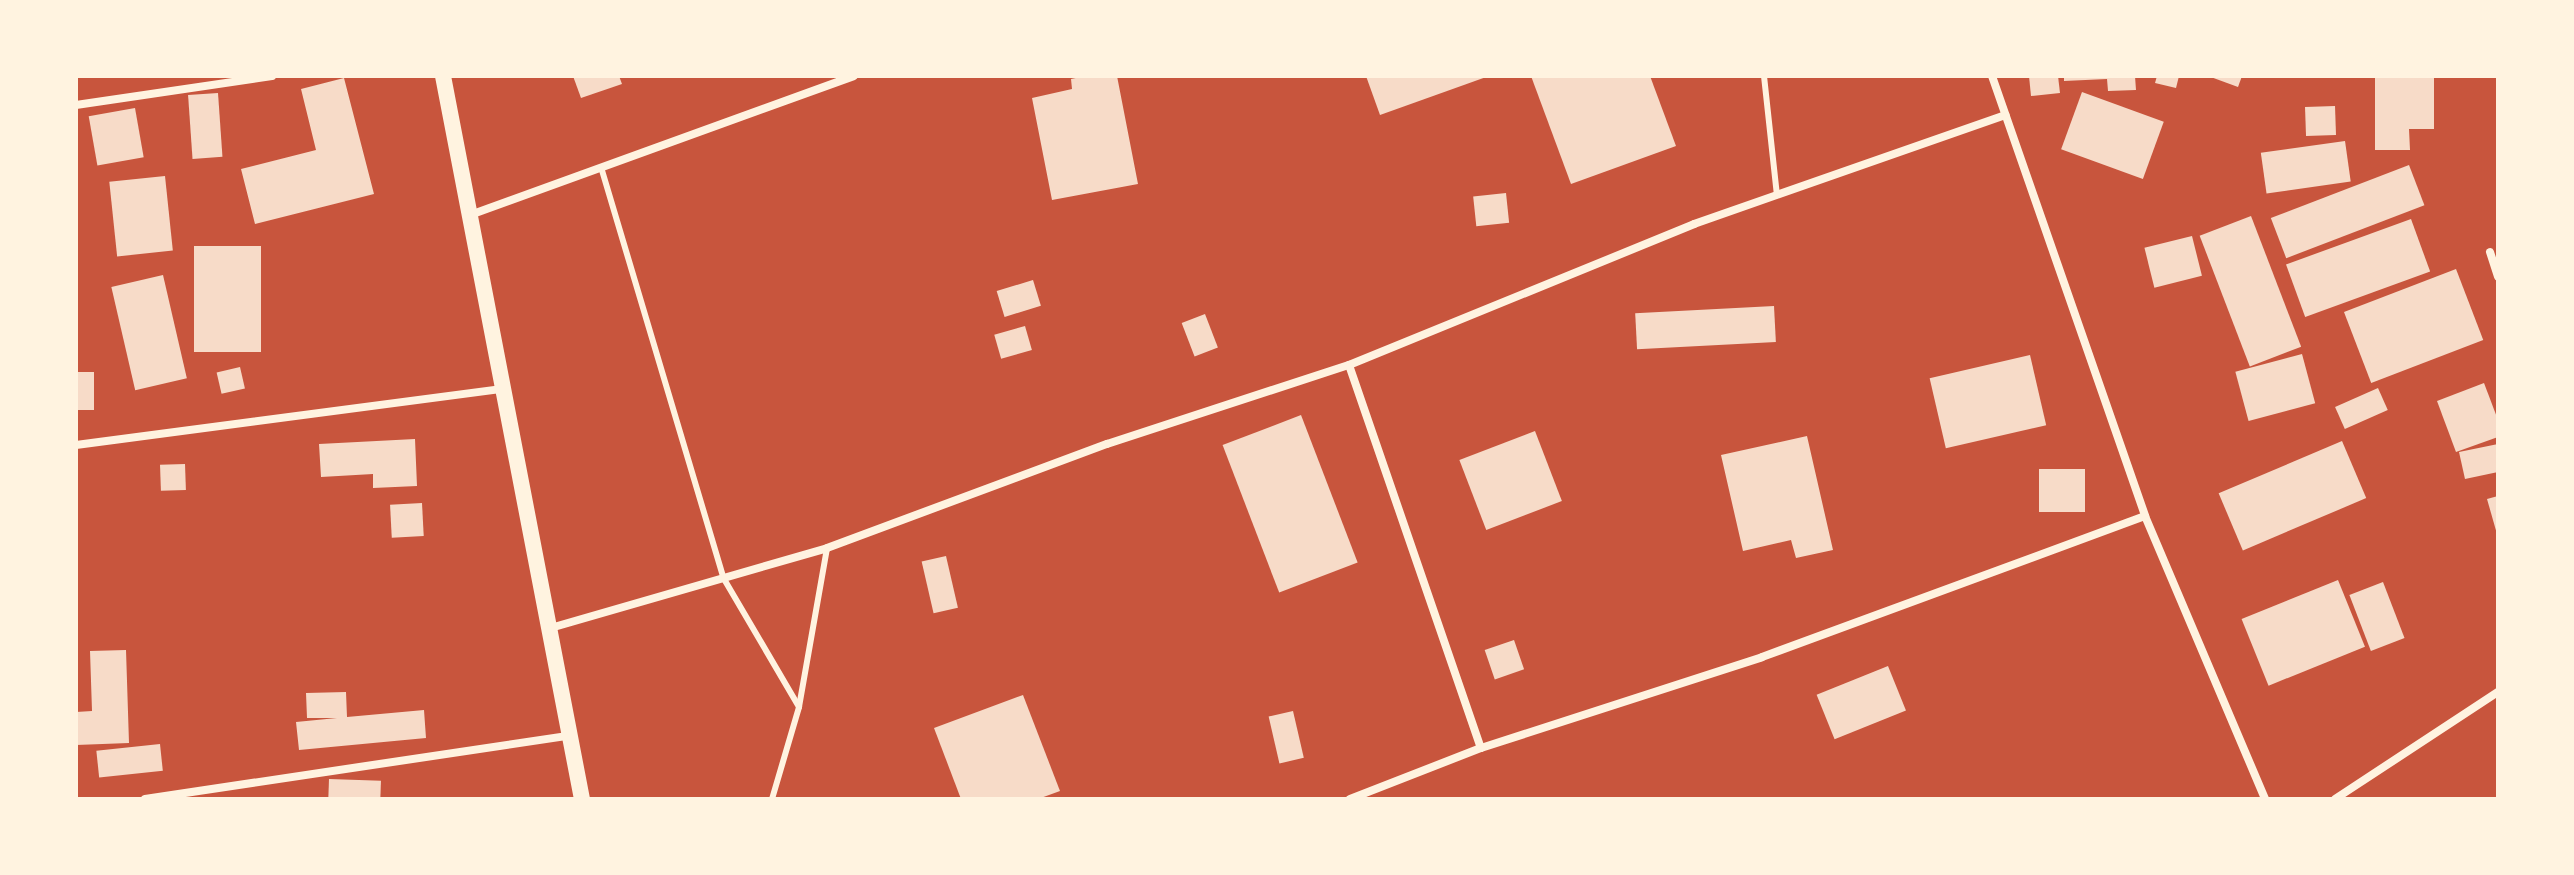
<!DOCTYPE html>
<style>
body{margin:0}
#map{position:relative;width:2574px;height:875px;overflow:hidden;background:#c8553d;font-family:"Crimson Pro",serif}
div>[style]{position:absolute}
[style*='--x']{left:calc(var(--x)*1px);top:calc(var(--y)*1px);width:calc(var(--w)*1px);rotate:calc(var(--a)*1deg)}
.building>*{inset:0;background:#f7dbc8;transform-origin:0 0}
.service>*{height:6px;margin:-3px;padding:0 3px;transform-origin:3px;border-radius:3px;background:#fff3e0}
.minor>*{height:8px;margin:-4px;padding:0 4px;transform-origin:4px;border-radius:4px;background:#fff3e0}
.secondary>*{height:16px;margin:-8px;padding:0 8px;transform-origin:8px;border-radius:8px;background:#fff3e0}
span{translate:-50% -50%;white-space:nowrap;text-align:center;line-height:1.15;-webkit-text-stroke:8px #fff3e0;paint-order:stroke}
.frame{position:absolute;inset:0;border:78px solid #fff3e0;pointer-events:none}
</style>
<div id="map">
<div class="building">
<div style="clip-path:polygon(573px 76px,619px 76px,622px 84px,581px 98px)"></div>
<div style="clip-path:polygon(1085px 76px,1117px 76px,1138px 184px,1052px 200px,1032px 98px,1072px 89px,1071px 79px)"></div>
<div style="clip-path:polygon(1366px 76px,1489px 76px,1380px 115px)"></div>
<div style="clip-path:polygon(1531px 76px,1650px 76px,1676px 146px,1571px 184px)"></div>
<div style="clip-path:polygon(2029px 76px,2058px 76px,2060px 93px,2031px 96px)"></div>
<div style="clip-path:polygon(2064px 76px,2135px 76px,2136px 90px,2108px 91px,2107px 79px,2064px 81px)"></div>
<div style="clip-path:polygon(2157px 76px,2179px 76px,2176px 88px,2155px 83px)"></div>
<div style="clip-path:polygon(2208px 76px,2242px 76px,2238px 87px)"></div>
<div style="clip-path:polygon(2375px 76px,2434px 76px,2434px 129px,2409px 129px,2410px 150px,2375px 150px)"></div>
<div style="clip-path:polygon(344px 78px,374px 194px,255px 224px,241px 169px,316px 150px,301px 89px)"></div>
<div style="left:2082px;top:92px;width:87px;height:61px;rotate:20deg"></div>
<div style="left:218px;top:93px;width:64px;height:30px;rotate:86deg"></div>
<div style="left:2335px;top:106px;width:29px;height:30px;rotate:88deg"></div>
<div style="left:135px;top:108px;width:50px;height:47px;rotate:80deg"></div>
<div style="left:2345px;top:141px;width:41px;height:85px;rotate:82deg"></div>
<div style="left:2409px;top:165px;width:43px;height:148px;rotate:69deg"></div>
<div style="left:165px;top:176px;width:75px;height:56px;rotate:84deg"></div>
<div style="left:1506px;top:193px;width:30px;height:33px;rotate:84deg"></div>
<div style="left:2251px;top:216px;width:140px;height:55px;rotate:69deg"></div>
<div style="left:2411px;top:219px;width:56px;height:133px;rotate:70deg"></div>
<div style="left:2192px;top:236px;width:41px;height:49px;rotate:76deg"></div>
<div style="left:194px;top:246px;width:67px;height:106px"></div>
<div style="left:2456px;top:269px;width:76px;height:120px;rotate:69deg"></div>
<div style="left:163px;top:275px;width:106px;height:53px;rotate:77deg"></div>
<div style="left:1033px;top:280px;width:27px;height:38px;rotate:73deg"></div>
<div style="left:1774px;top:306px;width:36px;height:139px;rotate:87deg"></div>
<div style="left:1205px;top:314px;width:36px;height:25px;rotate:69deg"></div>
<div style="left:1025px;top:326px;width:25px;height:32px;rotate:74deg"></div>
<div style="left:2302px;top:354px;width:51px;height:69px;rotate:75deg"></div>
<div style="left:2030px;top:355px;width:72px;height:103px;rotate:77deg"></div>
<div style="left:240px;top:367px;width:22px;height:24px;rotate:77deg"></div>
<div style="left:76px;top:372px;width:18px;height:38px"></div>
<div style="clip-path:polygon(2484px 383px,2498px 420px,2498px 437px,2456px 452px,2437px 401px)"></div>
<div style="left:2378px;top:388px;width:24px;height:47px;rotate:66deg"></div>
<div style="left:1301px;top:415px;width:158px;height:84px;rotate:69deg"></div>
<div style="left:1535px;top:431px;width:75px;height:81px;rotate:69deg"></div>
<div style="clip-path:polygon(1807px 436px,1833px 550px,1796px 558px,1791px 540px,1743px 551px,1721px 455px)"></div>
<div style="clip-path:polygon(415px 439px,417px 486px,373px 488px,373px 474px,321px 477px,319px 444px)"></div>
<div style="left:2342px;top:441px;width:62px;height:134px;rotate:67deg"></div>
<div style="clip-path:polygon(2498px 444px,2498px 472px,2465px 479px,2459px 452px)"></div>
<div style="left:185px;top:464px;width:26px;height:25px;rotate:88deg"></div>
<div style="left:2039px;top:469px;width:46px;height:43px"></div>
<div style="clip-path:polygon(2498px 496px,2498px 534px,2497px 534px,2487px 499px)"></div>
<div style="left:422px;top:503px;width:33px;height:32px;rotate:87deg"></div>
<div style="left:946px;top:556px;width:53px;height:25px;rotate:77deg"></div>
<div style="left:2338px;top:580px;width:72px;height:104px;rotate:68deg"></div>
<div style="left:2383px;top:582px;width:60px;height:36px;rotate:69deg"></div>
<div style="left:1514px;top:640px;width:31px;height:31px;rotate:71deg"></div>
<div style="clip-path:polygon(126px 650px,129px 743px,76px 745px,76px 712px,92px 711px,90px 651px)"></div>
<div style="left:1888px;top:666px;width:48px;height:77px;rotate:68deg"></div>
<div style="clip-path:polygon(346px 692px,347px 717px,424px 710px,426px 738px,299px 750px,296px 722px,337px 718px,307px 718px,306px 693px)"></div>
<div style="clip-path:polygon(1023px 695px,1060px 791px,1038px 799px,961px 799px,934px 728px)"></div>
<div style="left:1293px;top:711px;width:48px;height:25px;rotate:77deg"></div>
<div style="left:160px;top:744px;width:27px;height:64px;rotate:84deg"></div>
<div style="left:329px;top:779px;width:52px;height:20px;rotate:2deg"></div>
</div>
<div class="service">
<div style="--x:1764;--y:76;--w:120;--a:83.8"></div>
<div style="--x:601;--y:167;--w:430;--a:73.4"></div>
<div style="--x:724;--y:579;--w:148;--a:59.6"></div>
<div style="--x:772;--y:799;--w:96;--a:-73.6"></div>
<div style="--x:799;--y:707;--w:161;--a:-80"></div>
</div>
<div class="minor">
<div style="--x:1992;--y:76;--w:466;--a:70.8"></div>
<div style="--x:2145;--y:516;--w:307;--a:67"></div>
<div style="--x:76;--y:105;--w:198;--a:-8.4"></div>
<div style="--x:470;--y:215;--w:408;--a:-19.9"></div>
<div style="--x:2490;--y:252;--w:26;--a:72"></div>
<div style="--x:1349;--y:365;--w:405;--a:71"></div>
<div style="--x:76;--y:445;--w:428;--a:-7.5"></div>
<div style="--x:547;--y:629;--w:291;--a:-16.1"></div>
<div style="--x:827;--y:548;--w:299;--a:-20.4"></div>
<div style="--x:1107;--y:444;--w:255;--a:-18.1"></div>
<div style="--x:1349;--y:365;--w:373;--a:-22.2"></div>
<div style="--x:1694;--y:224;--w:330;--a:-19.3"></div>
<div style="--x:145;--y:799;--w:429;--a:-8.5"></div>
<div style="--x:1350;--y:799;--w:141;--a:-21.3"></div>
<div style="--x:1481;--y:748;--w:295;--a:-17.9"></div>
<div style="--x:1762;--y:657;--w:408;--a:-20.2"></div>
<div style="--x:2335;--y:799;--w:195;--a:-33.3"></div>
</div>
<div class="secondary">
<div style="--x:443;--y:76;--w:736;--a:79.12"></div>
</div>
<div class="frame"></div>
</div>
